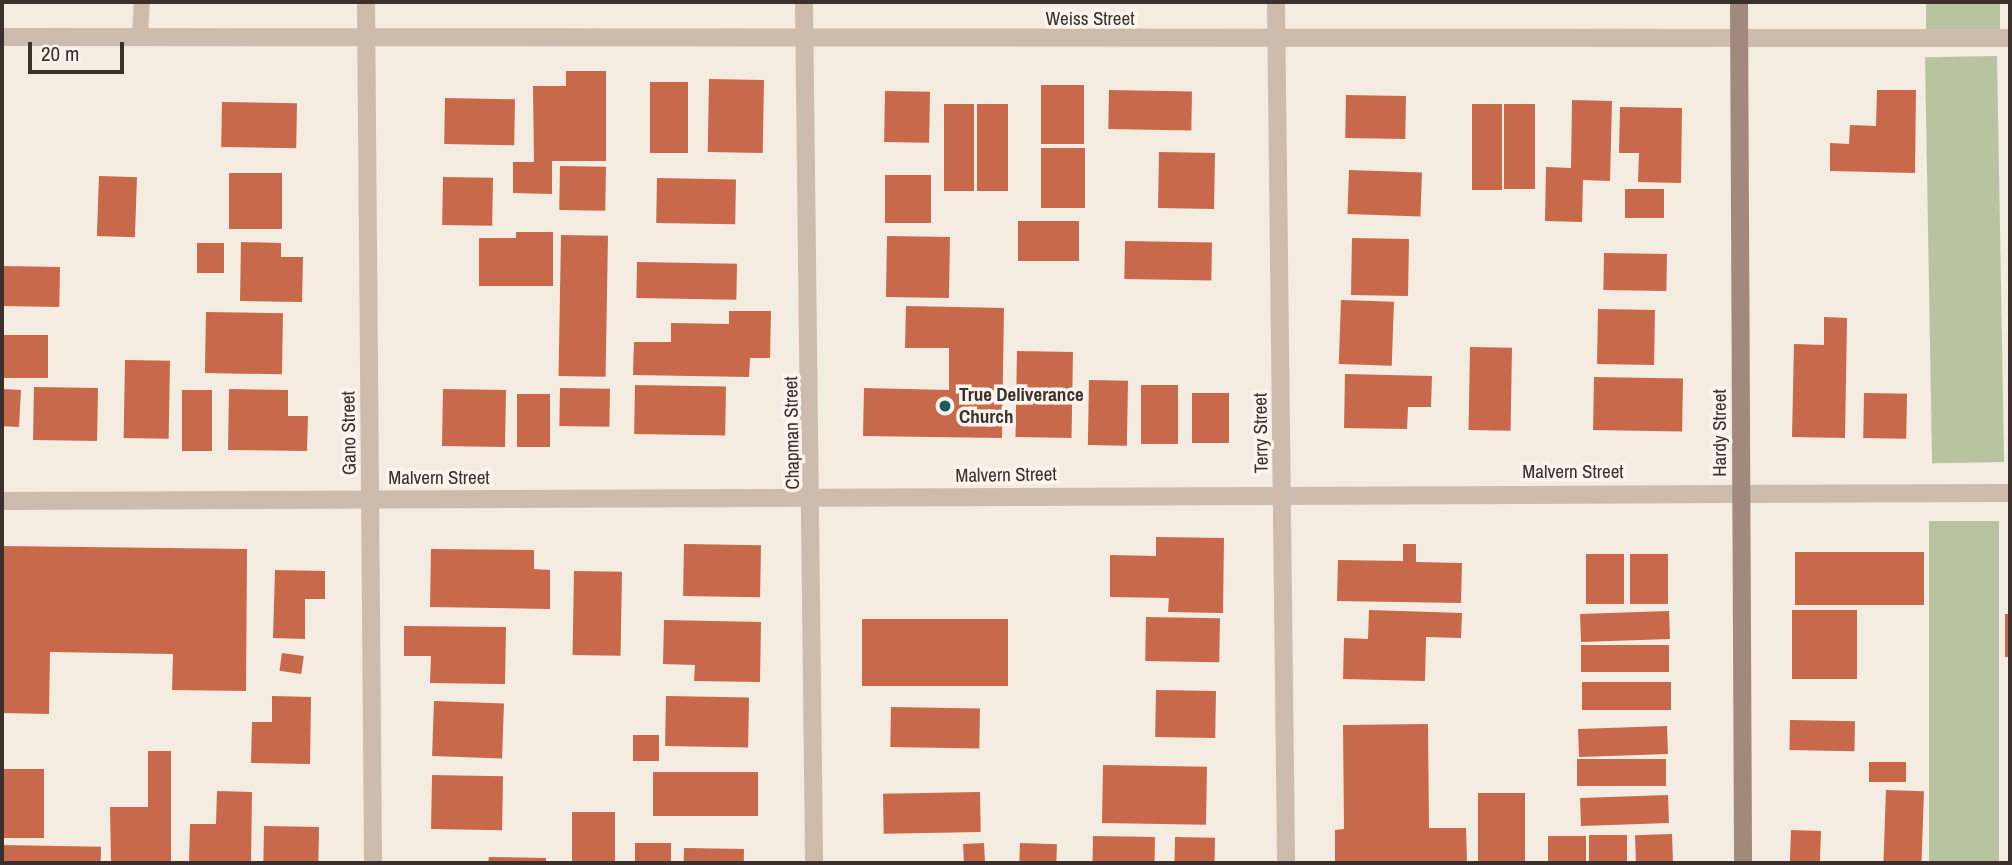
<!DOCTYPE html>
<style>
body{margin:0}
#map{position:relative;width:2012px;height:865px;overflow:hidden;background:#f4ebe1;font-family:"Archivo Narrow",sans-serif}
div>[style]{position:absolute}
[style*='--x']{left:calc(var(--x)*1px);top:calc(var(--y)*1px);width:calc(var(--w)*1px);rotate:calc(var(--a)*1deg)}
.green>*{inset:0;background:#b8c4a0;transform-origin:0 0}
.building>*{inset:0;background:#c8694b;transform-origin:0 0}
.service>*{height:16px;margin:-8px;padding:0 8px;transform-origin:8px;border-radius:8px;background:#cdbbac}
.minor>*{height:18px;margin:-9px;padding:0 9px;transform-origin:9px;border-radius:9px;background:#cdbbac}
.secondary>*{height:18px;margin:-9px;padding:0 9px;transform-origin:9px;border-radius:9px;background:#a18a7d}
.dots>*{width:19px;height:19px;translate:-50% -50%;box-sizing:border-box;border:4px solid #fbf5ee;border-radius:50%}
span{translate:-50% -50%;white-space:nowrap;text-align:center;line-height:1.15;-webkit-text-stroke:7px #fbf5ee;paint-order:stroke}
.street-label{font-size:19px;color:#3b302b}
.poi-label{font-size:19px;color:#3b302b;font-weight:700}
.left{translate:0 -50%;text-align:left}
.frame{position:absolute;inset:0;border:4px solid #3b302b;pointer-events:none}
.scale{position:absolute;left:28px;top:42px;width:96px;height:32px;box-sizing:border-box;border:4px solid #3b302b;border-top:0;padding-left:9px;font-size:21px;line-height:24px;white-space:nowrap;color:#3b302b;-webkit-text-stroke:5px #fbf5ee;paint-order:stroke}
</style>
<div id="map">
<div class="green">
<div style="left:1926px;top:2px;width:74px;height:27px"></div>
<div style="left:1997px;top:56px;width:406px;height:72px;rotate:89deg"></div>
<div style="left:1929px;top:521px;width:70px;height:342px"></div>
</div>
<div class="building">
<div style="clip-path:polygon(566px 71px,606px 71px,606px 161px,552px 161px,552px 194px,513px 193px,513px 162px,534px 162px,533px 86px,566px 86px)"></div>
<div style="left:709px;top:79px;width:55px;height:73px;rotate:1deg"></div>
<div style="left:650px;top:82px;width:38px;height:71px"></div>
<div style="left:1041px;top:85px;width:43px;height:59px"></div>
<div style="left:1109px;top:90px;width:83px;height:39px;rotate:1deg"></div>
<div style="clip-path:polygon(1877px 90px,1916px 90px,1915px 173px,1830px 171px,1830px 143px,1849px 144px,1850px 125px,1876px 126px)"></div>
<div style="left:885px;top:91px;width:45px;height:51px;rotate:1deg"></div>
<div style="left:1346px;top:95px;width:60px;height:43px;rotate:1deg"></div>
<div style="left:445px;top:98px;width:70px;height:46px;rotate:1deg"></div>
<div style="clip-path:polygon(1572px 100px,1612px 101px,1610px 181px,1583px 180px,1582px 222px,1545px 221px,1546px 167px,1571px 168px)"></div>
<div style="left:222px;top:102px;width:75px;height:45px;rotate:1deg"></div>
<div style="left:944px;top:104px;width:30px;height:87px"></div>
<div style="left:977px;top:104px;width:31px;height:87px"></div>
<div style="left:1472px;top:104px;width:30px;height:86px"></div>
<div style="left:1504px;top:104px;width:31px;height:85px"></div>
<div style="clip-path:polygon(1620px 107px,1682px 108px,1681px 183px,1638px 182px,1639px 153px,1619px 153px)"></div>
<div style="left:1041px;top:148px;width:44px;height:60px"></div>
<div style="left:1159px;top:152px;width:56px;height:56px;rotate:1deg"></div>
<div style="left:560px;top:166px;width:46px;height:44px;rotate:1deg"></div>
<div style="left:1349px;top:170px;width:73px;height:44px;rotate:2deg"></div>
<div style="left:229px;top:173px;width:53px;height:56px"></div>
<div style="left:931px;top:175px;width:48px;height:46px;rotate:90deg"></div>
<div style="left:99px;top:176px;width:38px;height:60px;rotate:2deg"></div>
<div style="left:443px;top:177px;width:50px;height:48px;rotate:1deg"></div>
<div style="left:657px;top:178px;width:79px;height:45px;rotate:1deg"></div>
<div style="left:1625px;top:189px;width:39px;height:29px"></div>
<div style="left:1079px;top:221px;width:40px;height:61px;rotate:90deg"></div>
<div style="clip-path:polygon(516px 232px,553px 232px,553px 286px,479px 286px,479px 238px,516px 238px)"></div>
<div style="left:561px;top:235px;width:47px;height:141px;rotate:1deg"></div>
<div style="left:887px;top:236px;width:63px;height:61px;rotate:1deg"></div>
<div style="left:1352px;top:238px;width:57px;height:57px;rotate:1deg"></div>
<div style="left:1125px;top:241px;width:87px;height:38px;rotate:1deg"></div>
<div style="clip-path:polygon(241px 242px,281px 243px,281px 257px,303px 257px,302px 302px,240px 301px)"></div>
<div style="left:197px;top:243px;width:27px;height:30px"></div>
<div style="left:1604px;top:253px;width:63px;height:37px;rotate:1deg"></div>
<div style="left:637px;top:262px;width:100px;height:36px;rotate:1deg"></div>
<div style="left:2px;top:266px;width:58px;height:40px;rotate:1deg"></div>
<div style="left:1341px;top:300px;width:53px;height:64px;rotate:2deg"></div>
<div style="clip-path:polygon(906px 306px,1004px 308px,1002px 438px,863px 436px,864px 388px,949px 390px,949px 348px,905px 348px)"></div>
<div style="left:1598px;top:309px;width:57px;height:55px;rotate:1deg"></div>
<div style="clip-path:polygon(729px 311px,771px 311px,770px 358px,750px 358px,749px 377px,633px 375px,634px 342px,671px 342px,671px 323px,729px 324px)"></div>
<div style="left:206px;top:312px;width:77px;height:61px;rotate:1deg"></div>
<div style="clip-path:polygon(1824px 317px,1847px 318px,1845px 438px,1792px 437px,1794px 344px,1824px 345px)"></div>
<div style="left:2px;top:335px;width:46px;height:43px"></div>
<div style="left:1470px;top:347px;width:42px;height:83px;rotate:1deg"></div>
<div style="left:1017px;top:351px;width:56px;height:86px;rotate:1deg"></div>
<div style="left:125px;top:360px;width:45px;height:78px;rotate:1deg"></div>
<div style="clip-path:polygon(1345px 374px,1432px 376px,1431px 407px,1408px 407px,1407px 429px,1344px 428px)"></div>
<div style="left:1594px;top:377px;width:89px;height:53px;rotate:1deg"></div>
<div style="left:1089px;top:380px;width:39px;height:65px;rotate:1deg"></div>
<div style="left:635px;top:385px;width:91px;height:49px;rotate:1deg"></div>
<div style="left:1141px;top:385px;width:37px;height:59px"></div>
<div style="left:34px;top:387px;width:64px;height:53px;rotate:1deg"></div>
<div style="left:560px;top:388px;width:50px;height:38px;rotate:1deg"></div>
<div style="left:2px;top:389px;width:19px;height:37px;rotate:3deg"></div>
<div style="clip-path:polygon(229px 389px,288px 390px,288px 416px,308px 416px,307px 451px,228px 450px)"></div>
<div style="left:443px;top:389px;width:63px;height:57px;rotate:1deg"></div>
<div style="left:182px;top:390px;width:30px;height:61px"></div>
<div style="left:1192px;top:393px;width:37px;height:50px"></div>
<div style="left:1864px;top:393px;width:43px;height:45px;rotate:1deg"></div>
<div style="left:517px;top:394px;width:33px;height:53px"></div>
<div style="clip-path:polygon(1156px 537px,1224px 538px,1223px 613px,1168px 612px,1169px 598px,1110px 597px,1110px 555px,1156px 556px)"></div>
<div style="left:684px;top:544px;width:77px;height:52px;rotate:1deg"></div>
<div style="clip-path:polygon(1403px 544px,1416px 544px,1416px 562px,1462px 563px,1461px 603px,1337px 601px,1338px 560px,1403px 561px)"></div>
<div style="clip-path:polygon(2px 546px,247px 549px,246px 691px,172px 690px,173px 654px,50px 652px,49px 714px,2px 713px)"></div>
<div style="clip-path:polygon(431px 549px,534px 550px,534px 569px,550px 570px,550px 609px,430px 607px)"></div>
<div style="left:1795px;top:552px;width:129px;height:53px"></div>
<div style="left:1586px;top:554px;width:38px;height:50px"></div>
<div style="left:1630px;top:554px;width:38px;height:50px"></div>
<div style="clip-path:polygon(275px 570px,325px 571px,325px 599px,305px 599px,305px 639px,273px 638px)"></div>
<div style="left:574px;top:571px;width:48px;height:84px;rotate:1deg"></div>
<div style="clip-path:polygon(1369px 610px,1462px 613px,1461px 638px,1426px 637px,1425px 681px,1343px 679px,1344px 638px,1368px 639px)"></div>
<div style="left:1792px;top:610px;width:65px;height:69px"></div>
<div style="left:1669px;top:611px;width:28px;height:89px;rotate:88deg"></div>
<div style="left:2005px;top:614px;width:5px;height:43px"></div>
<div style="left:1146px;top:617px;width:74px;height:44px;rotate:1deg"></div>
<div style="left:862px;top:619px;width:146px;height:67px"></div>
<div style="clip-path:polygon(664px 620px,761px 622px,760px 682px,694px 681px,695px 665px,663px 664px)"></div>
<div style="clip-path:polygon(404px 626px,506px 627px,505px 684px,430px 683px,431px 656px,404px 656px)"></div>
<div style="left:1669px;top:645px;width:27px;height:88px;rotate:90deg"></div>
<div style="left:282px;top:653px;width:22px;height:18px;rotate:8deg"></div>
<div style="left:1671px;top:682px;width:28px;height:89px;rotate:90deg"></div>
<div style="left:1156px;top:690px;width:60px;height:47px;rotate:1deg"></div>
<div style="clip-path:polygon(272px 696px,311px 697px,310px 764px,251px 763px,252px 722px,272px 722px)"></div>
<div style="left:666px;top:696px;width:83px;height:50px;rotate:1deg"></div>
<div style="left:434px;top:701px;width:70px;height:55px;rotate:2deg"></div>
<div style="left:891px;top:707px;width:89px;height:40px;rotate:1deg"></div>
<div style="left:1790px;top:720px;width:65px;height:30px;rotate:1deg"></div>
<div style="clip-path:polygon(1428px 724px,1429px 828px,1466px 828px,1467px 863px,1335px 863px,1335px 830px,1344px 829px,1343px 725px)"></div>
<div style="left:1667px;top:726px;width:28px;height:89px;rotate:88deg"></div>
<div style="left:633px;top:735px;width:26px;height:26px"></div>
<div style="clip-path:polygon(148px 751px,171px 751px,171px 863px,111px 863px,110px 807px,148px 807px)"></div>
<div style="left:1666px;top:759px;width:27px;height:89px;rotate:90deg"></div>
<div style="left:1906px;top:762px;width:20px;height:37px;rotate:90deg"></div>
<div style="left:1103px;top:765px;width:104px;height:58px;rotate:1deg"></div>
<div style="left:2px;top:769px;width:42px;height:69px"></div>
<div style="left:758px;top:772px;width:44px;height:105px;rotate:90deg"></div>
<div style="left:432px;top:775px;width:71px;height:54px;rotate:1deg"></div>
<div style="left:1886px;top:790px;width:38px;height:73px;rotate:2deg"></div>
<div style="clip-path:polygon(217px 791px,252px 792px,251px 863px,189px 863px,190px 824px,216px 824px)"></div>
<div style="left:980px;top:792px;width:40px;height:97px;rotate:89deg"></div>
<div style="left:1478px;top:793px;width:47px;height:70px"></div>
<div style="left:1668px;top:795px;width:28px;height:88px;rotate:88deg"></div>
<div style="left:572px;top:812px;width:43px;height:51px"></div>
<div style="left:264px;top:826px;width:55px;height:37px;rotate:1deg"></div>
<div style="left:1791px;top:830px;width:30px;height:33px;rotate:2deg"></div>
<div style="left:1672px;top:834px;width:29px;height:37px;rotate:88deg"></div>
<div style="left:1589px;top:835px;width:38px;height:28px"></div>
<div style="left:1093px;top:836px;width:62px;height:27px;rotate:1deg"></div>
<div style="left:1548px;top:836px;width:38px;height:27px"></div>
<div style="left:1175px;top:837px;width:40px;height:26px;rotate:1deg"></div>
<div style="left:635px;top:843px;width:36px;height:20px"></div>
<div style="left:984px;top:843px;width:20px;height:21px;rotate:87deg"></div>
<div style="left:1020px;top:843px;width:37px;height:20px;rotate:2deg"></div>
<div style="left:2px;top:845px;width:99px;height:18px;rotate:1deg"></div>
<div style="left:684px;top:848px;width:60px;height:15px;rotate:1deg"></div>
<div style="clip-path:polygon(489px 857px,546px 858px,546px 863px,488px 863px)"></div>
</div>
<div class="service">
<div style="--x:140;--y:36;--w:34;--a:-87"></div>
</div>
<div class="minor">
<div style="--x:366;--y:2;--w:861;--a:89.53"></div>
<div style="--x:804;--y:2;--w:861;--a:89.33"></div>
<div style="--x:1276;--y:2;--w:861;--a:89.33"></div>
<div style="--x:2;--y:37;--w:2008;--a:0.03"></div>
<div style="--x:2;--y:501;--w:2008;--a:-0.23"></div>
</div>
<div class="secondary">
<div style="--x:1739;--y:2;--w:861;--a:89.73"></div>
</div>
<div class="dots">
<div style="left:945px;top:406px;background:#1f5a5e"></div>
</div>
<div class="street-label">
<span style="left:1090px;top:19px">Weiss Street</span>
<span style="left:349px;top:433px;rotate:-91deg">Gano Street</span>
<span style="left:792px;top:433px;rotate:-91deg">Chapman Street</span>
<span style="left:1261px;top:433px;rotate:-91deg">Terry Street</span>
<span style="left:1720px;top:433px;rotate:-90deg">Hardy Street</span>
<span style="left:1573px;top:472px">Malvern Street</span>
<span style="left:1006px;top:475px;rotate:-1deg">Malvern Street</span>
<span style="left:439px;top:478px">Malvern Street</span>
</div>
<div class="poi-label">
<span class="left" style="left:959px;top:406px">True Deliverance<br>Church</span>
</div>
<div class="frame"></div>
<div class="scale">20 m</div>
</div>
